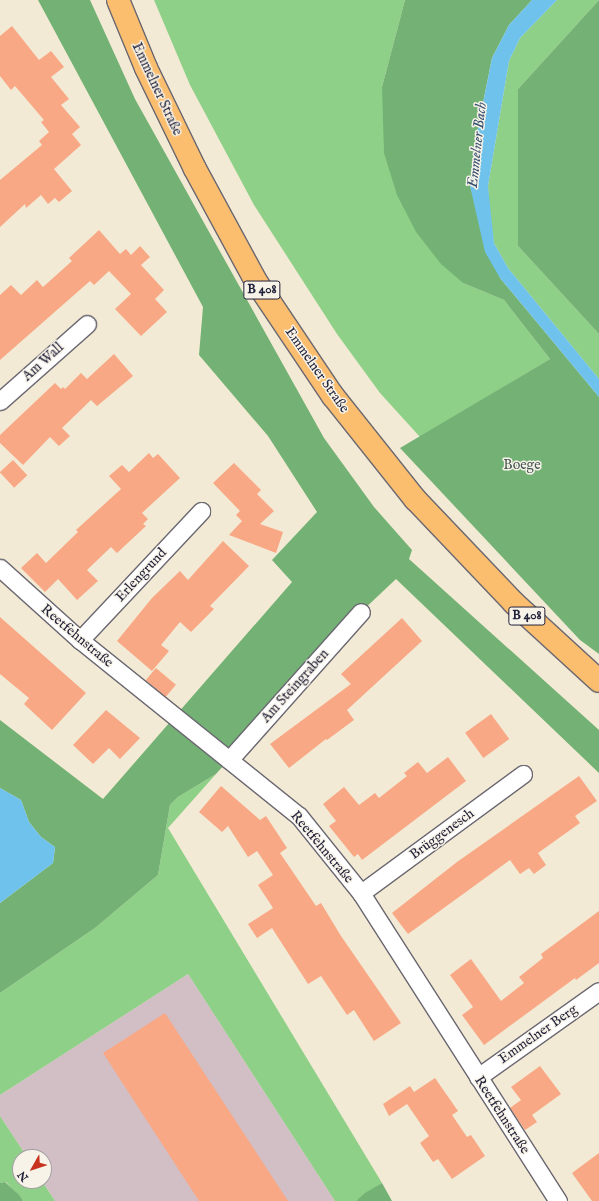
<!DOCTYPE html>
<meta charset="utf-8">
<style>
body{margin:0}
#map{position:relative;width:599px;height:1201px;overflow:hidden;background:#f3ead5;font-family:"IM FELL English",serif}
div>[style]{position:absolute}
[style*='--x']{left:calc(var(--x)*1px);top:calc(var(--y)*1px);width:calc(var(--w)*1px);rotate:calc(var(--a)*1deg)}
.industrial>*{inset:0;background:#d2bec5}
.green>*{inset:0;background:#8fd088}
.forest>*{inset:0;background:#73b274}
.water>*{inset:0;background:#6ec2eb}
.building>*{inset:0;background:#f8a885;transform-origin:0 0}
.roads{filter:drop-shadow(1px 0 #6b6871) drop-shadow(-1px 0 #6b6871) drop-shadow(0 1px #6b6871) drop-shadow(0 -1px #6b6871)}
.street>*{height:17px;margin:-8.5px;padding:0 8.5px;transform-origin:8.5px;border-radius:8.5px;background:#fff}
.primary>*{height:22px;margin:-11px;padding:0 11px;transform-origin:11px;border-radius:11px;background:#fabe6e}
span{translate:-50% -50%;white-space:nowrap;text-align:center;line-height:1.15;-webkit-text-stroke:3px #f7f3e8;paint-order:stroke}
.shield-label span{padding:1px 3px;background:#f7f3e8;border:1px solid;border-radius:3px;-webkit-text-stroke-width:0}
.shield-label{font-size:13px;color:#22223b;font-weight:700}
.street-label{font-size:14px;color:#22223b}
.park-label{font-size:14px;color:#435652}
.water-label{font-size:15px;color:#395270;font-style:italic}
.north{position:absolute;left:12px;top:1149px;width:40px;height:40px;box-sizing:border-box;background:#f7f3e8;border:1px solid #a29fa3;border-radius:50%;rotate:231deg;font-size:11px;font-weight:700;line-height:16px;text-align:center;color:#22223b}
.north::after{content:'';display:block;margin:auto;width:14px;height:18px;background:#c8321e;clip-path:polygon(50% 0,100% 100%,50% 72%,0 100%)}
</style>
<div id="map">
<div class="industrial">
<div style="clip-path:polygon(188px 974px,335px 1201px,55px 1201px,42px 1181px,44px 1181px,44px 1157px,27px 1157px,0 1116px,0 1095px)"></div>
</div>
<div class="green">
<div style="clip-path:polygon(154px 0,405px 0,382px 87px,463px 283px,504px 300px,550px 359px,420px 437px,380px 393px,337px 334px,254px 205px,190px 85px)"></div>
<div style="clip-path:polygon(557px 0,599px 0,518px 89px,518px 246px,599px 334px,599px 379px,508px 268px,494px 243px,489px 212px,488px 186px,509px 61px,520px 38px)"></div>
<div style="clip-path:polygon(216px 774px,168px 828px,382px 1183px,356px 1201px,335px 1201px,188px 974px,0 1095px,0 993px,95px 928px,158px 875px,170px 805px,178px 797px)"></div>
<div style="clip-path:polygon(0 1116px,27px 1157px,20px 1157px,20px 1181px,42px 1181px,55px 1201px,23px 1201px,6px 1182px,0 1183px)"></div>
</div>
<div class="forest">
<div style="clip-path:polygon(38px 0,90px 0,135px 99px,324px 438px,374px 507px,412px 550px,409px 559px,599px 730px,599px 773px,396px 579px,361px 612px,216px 774px,178px 797px,170px 805px,158px 875px,95px 928px,0 993px,0 903px,53px 863px,55px 847px,41px 837px,29px 822px,21px 800px,0 788px,0 720px,103px 799px,292px 582px,272px 560px,317px 512px,268px 436px,199px 355px,203px 307px)"></div>
<div style="clip-path:polygon(405px 0,532px 0,509px 25px,492px 58px,474px 148px,470px 186px,500px 278px,599px 397px,599px 654px,580px 640px,400px 448px,550px 359px,504px 300px,463px 283px,441px 264px,416px 232px,397px 195px,384px 153px,382px 87px)"></div>
<div style="clip-path:polygon(599px 0,599px 334px,518px 246px,518px 89px)"></div>
<div style="clip-path:polygon(5px 1182px,19px 1195px,23px 1201px,0 1201px,0 1183px)"></div>
<div style="clip-path:polygon(382px 1183px,392px 1201px,356px 1201px,365px 1193px)"></div>
</div>
<div class="water">
<div style="clip-path:polygon(532px 0,557px 0,520px 38px,509px 61px,488px 186px,494px 243px,508px 268px,599px 379px,599px 397px,500px 278px,485px 252px,470px 186px,474px 148px,492px 58px,509px 25px)"></div>
<div style="clip-path:polygon(0 788px,21px 800px,29px 822px,41px 837px,55px 847px,53px 863px,0 903px)"></div>
</div>
<div class="building">
<div style="clip-path:polygon(12px 26px,39px 60px,51px 51px,64px 67px,51px 77px,69px 99px,61px 105px,80px 127px,72px 134px,81px 145px,54px 169px,72px 191px,59px 202px,55px 198px,48px 204px,41px 195px,26px 208px,25px 204px,0 227px,0 180px,42px 145px,39px 141px,49px 132px,41px 122px,44px 120px,15px 86px,11px 90px,0 76px,0 36px)"></div>
<div style="clip-path:polygon(99px 230px,120px 254px,126px 249px,131px 255px,140px 246px,150px 257px,141px 265px,164px 290px,155px 299px,167px 312px,141px 336px,115px 309px,131px 294px,109px 271px,94px 285px,90px 281px,0 360px,0 295px,11px 285px,21px 295px,37px 280px,43px 287px,72px 261px,69px 258px)"></div>
<div style="clip-path:polygon(114px 354px,133px 376px,97px 406px,91px 400px,62px 428px,70px 436px,59px 446px,50px 437px,23px 465px,0 443px,0 435px,55px 383px,61px 389px,63px 387px,65px 389px,81px 373px,87px 379px)"></div>
<div style="clip-path:polygon(149px 453px,153px 458px,158px 454px,180px 478px,142px 513px,148px 519px,143px 524px,146px 526px,117px 553px,111px 547px,87px 570px,98px 581px,77px 600px,58px 579px,45px 592px,21px 568px,37px 553px,46px 563px,78px 532px,76px 530px,121px 489px,109px 476px,122px 465px,129px 472px)"></div>
<div style="left:13px;top:460px;width:21px;height:18px;rotate:47deg"></div>
<div style="clip-path:polygon(234px 463px,261px 490px,257px 494px,274px 511px,260px 524px,283px 532px,276px 553px,229px 535px,242px 521px,236px 515px,240px 511px,213px 483px)"></div>
<div style="clip-path:polygon(223px 541px,249px 566px,210px 606px,214px 609px,191px 632px,180px 622px,161px 645px,169px 651px,152px 671px,117px 641px,152px 598px,180px 571px,188px 580px)"></div>
<div style="clip-path:polygon(0 617px,86px 693px,52px 730px,24px 704px,29px 698px,0 674px)"></div>
<div style="clip-path:polygon(402px 618px,422px 641px,347px 710px,354px 720px,327px 740px,326px 739px,289px 768px,270px 744px,351px 684px,341px 674px)"></div>
<div style="left:156px;top:668px;width:26px;height:16px;rotate:40deg"></div>
<div style="clip-path:polygon(106px 710px,140px 738px,120px 759px,109px 748px,93px 764px,73px 745px)"></div>
<div style="left:491px;top:714px;width:31px;height:32px;rotate:54deg"></div>
<div style="clip-path:polygon(448px 757px,466px 781px,362px 860px,358px 854px,354px 857px,329px 826px,336px 821px,323px 804px,344px 787px,359px 805px,375px 793px,379px 798px,407px 776px,404px 773px,418px 762px,427px 773px)"></div>
<div style="clip-path:polygon(579px 776px,597px 801px,575px 816px,580px 823px,538px 853px,546px 865px,534px 874px,529px 868px,520px 874px,510px 860px,408px 934px,392px 913px,457px 862px)"></div>
<div style="clip-path:polygon(221px 786px,260px 820px,266px 816px,287px 848px,280px 853px,316px 906px,321px 903px,341px 936px,401px 1023px,374px 1041px,354px 1010px,347px 1015px,321px 976px,308px 984px,272px 928px,257px 938px,248px 924px,273px 908px,258px 885px,273px 875px,257px 851px,248px 857px,228px 826px,222px 832px,199px 812px)"></div>
<div style="clip-path:polygon(599px 911px,599px 963px,576px 980px,575px 978px,484px 1045px,462px 1015px,473px 1007px,450px 975px,471px 959px,501px 1001px,524px 983px,519px 977px,543px 958px,541px 954px)"></div>
<div style="clip-path:polygon(165px 1013px,288px 1201px,199px 1201px,103px 1053px)"></div>
<div style="clip-path:polygon(540px 1066px,561px 1094px,532px 1115px,537px 1122px,525px 1130px,510px 1108px,521px 1100px,511px 1087px)"></div>
<div style="clip-path:polygon(435px 1078px,458px 1111px,452px 1115px,467px 1137px,471px 1135px,485px 1156px,452px 1179px,438px 1159px,433px 1162px,420px 1143px,429px 1136px,407px 1104px,389px 1116px,383px 1104px,410px 1086px,414px 1092px)"></div>
<div style="clip-path:polygon(599px 1153px,599px 1201px,592px 1201px,572px 1173px)"></div>
</div>
<div class="roads">
<div class="street">
<div style="--x:0;--y:401;--w:116;--a:-41.5"></div>
<div style="--x:0;--y:568;--w:108;--a:42"></div>
<div style="--x:80;--y:640;--w:281;--a:38.8"></div>
<div style="--x:299;--y:816;--w:99;--a:51.2"></div>
<div style="--x:361;--y:893;--w:366;--a:57.4"></div>
<div style="--x:80;--y:640;--w:177;--a:-46.8"></div>
<div style="--x:229;--y:760;--w:198;--a:-48.3"></div>
<div style="--x:361;--y:893;--w:201;--a:-36.3"></div>
<div style="--x:478;--y:1077;--w:148;--a:-35.4"></div>
</div>
<div class="primary">
<div style="--x:118;--y:0;--w:74;--a:67.6"></div>
<div style="--x:146;--y:68;--w:112;--a:64.1"></div>
<div style="--x:195;--y:169;--w:130;--a:61.5"></div>
<div style="--x:257;--y:283;--w:136;--a:56.1"></div>
<div style="--x:333;--y:396;--w:132;--a:51.5"></div>
<div style="--x:415;--y:499;--w:144;--a:46.4"></div>
<div style="--x:514;--y:603;--w:115;--a:42.5"></div>
</div>
</div>
<div class="shield-label">
<span style="left:262px;top:290px">B 408</span>
<span style="left:527px;top:616px">B 408</span>
</div>
<div class="street-label">
<span style="left:157px;top:89px;rotate:65deg">Emmelner Straße</span>
<span style="left:43px;top:362px;rotate:-42deg">Am Wall</span>
<span style="left:317px;top:370px;rotate:55deg">Emmelner Straße</span>
<span style="left:141px;top:575px;rotate:-47deg">Erlengrund</span>
<span style="left:77px;top:636px;rotate:40deg">Reetfehnstraße</span>
<span style="left:295px;top:686px;rotate:-48deg">Am Steingraben</span>
<span style="left:442px;top:834px;rotate:-36deg">Brüggenesch</span>
<span style="left:322px;top:847px;rotate:50deg">Reetfehnstraße</span>
<span style="left:538px;top:1034px;rotate:-35deg">Emmelner Berg</span>
<span style="left:502px;top:1115px;rotate:57deg">Reetfehnstraße</span>
</div>
<div class="park-label">
<span style="left:522px;top:465px">Boege</span>
</div>
<div class="water-label">
<span style="left:477px;top:145px;rotate:-84deg">Emmelner Bach</span>
</div>
<div class="north">N</div>
</div>
